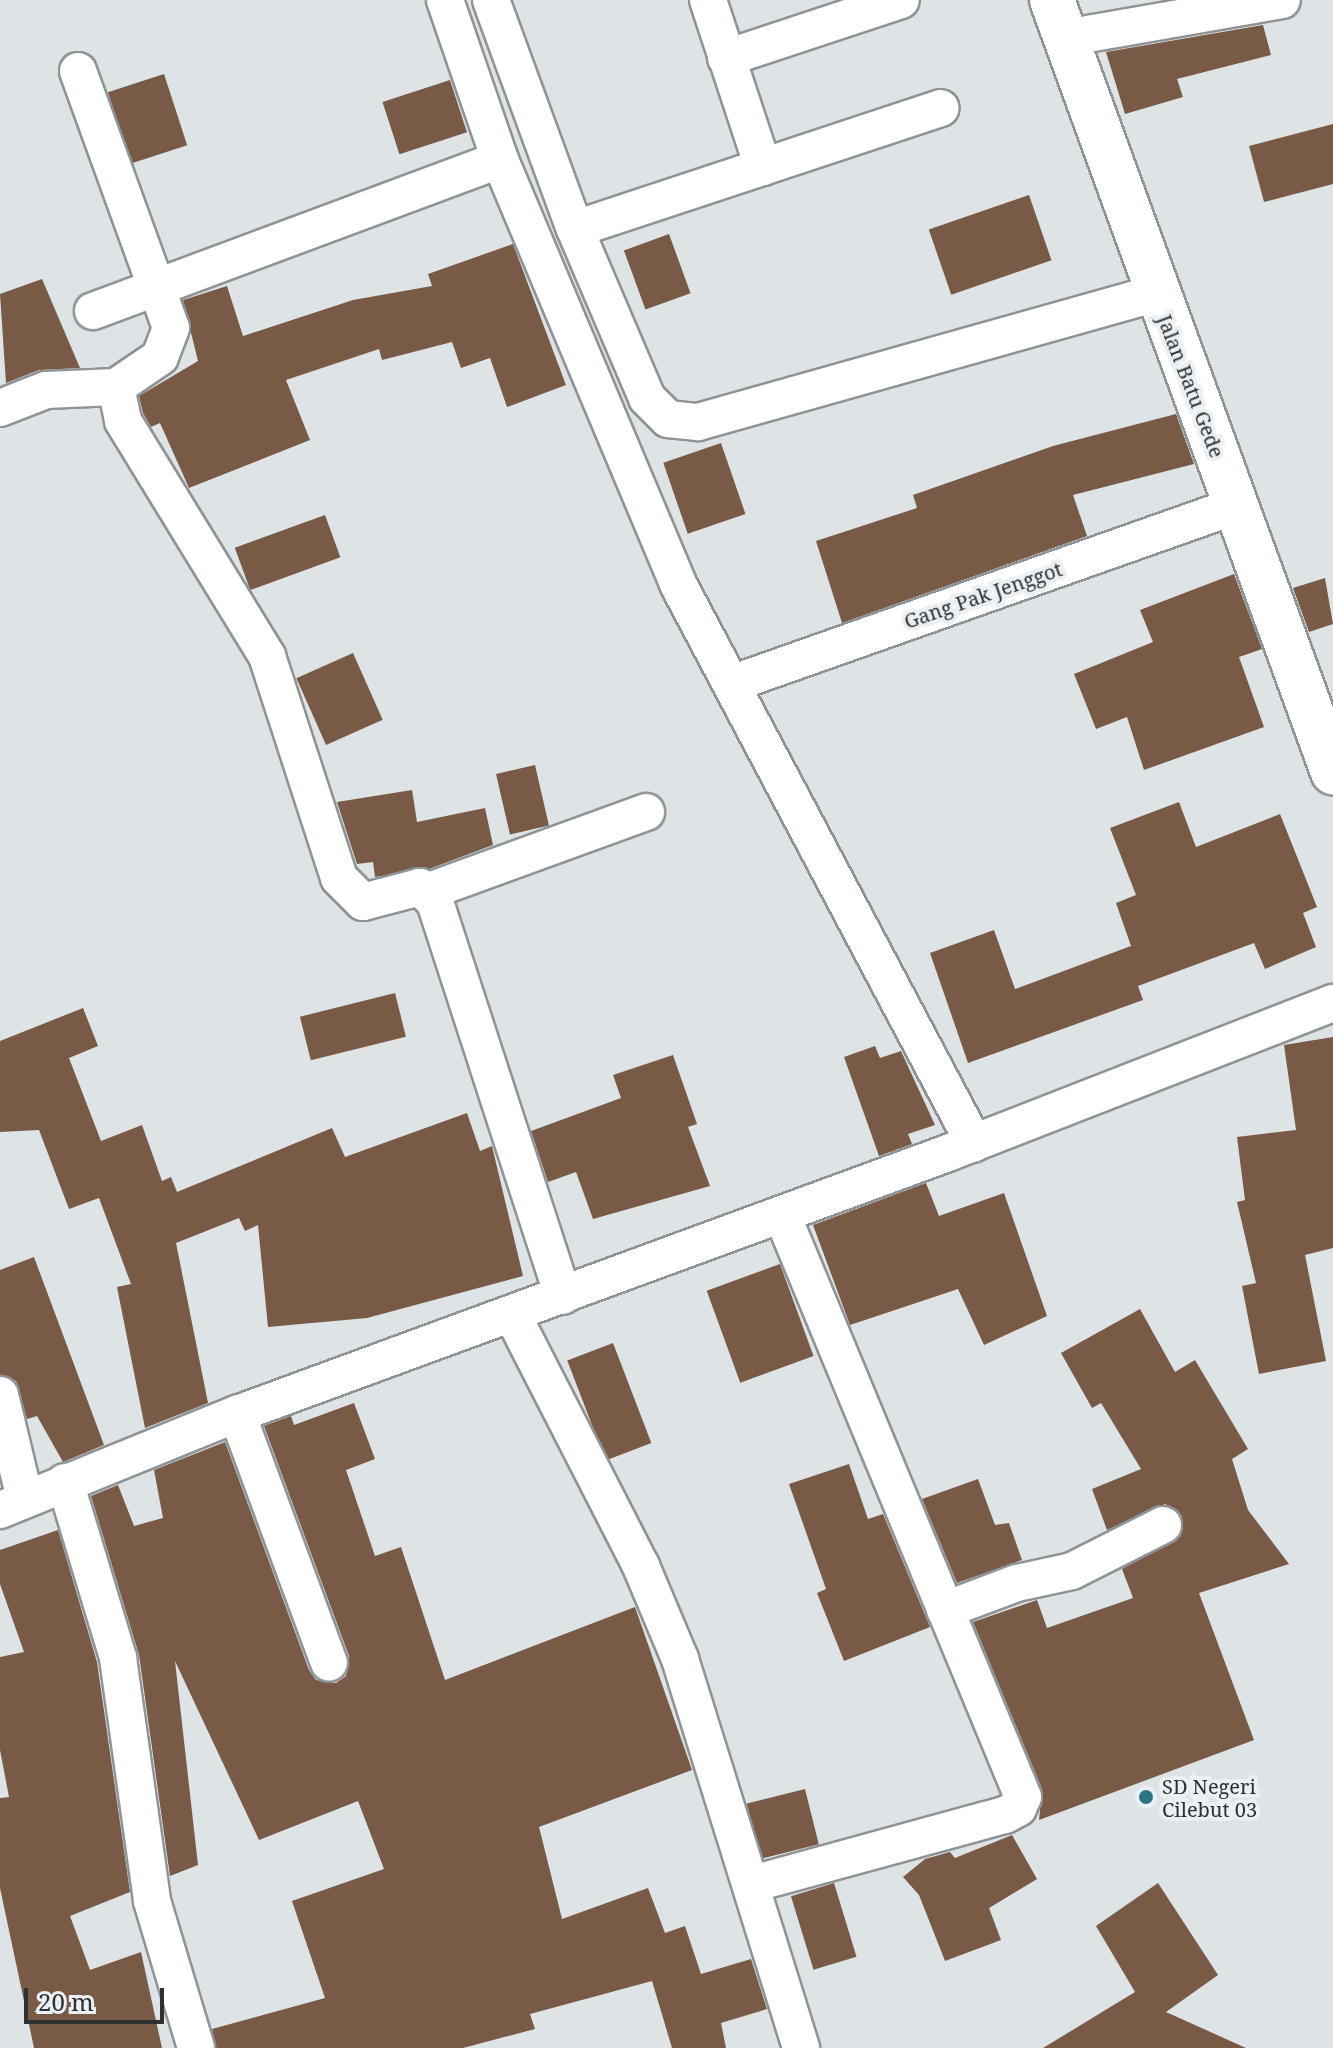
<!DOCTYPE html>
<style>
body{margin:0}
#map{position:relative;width:1333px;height:2048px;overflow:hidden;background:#dee3e6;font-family:"Noto Serif",serif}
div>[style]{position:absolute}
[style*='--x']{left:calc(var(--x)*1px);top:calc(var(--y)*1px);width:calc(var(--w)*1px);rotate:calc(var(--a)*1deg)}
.building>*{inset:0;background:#795a47;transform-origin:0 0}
.roads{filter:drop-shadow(2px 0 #8e9396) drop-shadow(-2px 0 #8e9396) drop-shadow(0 2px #8e9396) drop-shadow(0 -2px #8e9396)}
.street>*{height:36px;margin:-18px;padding:0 18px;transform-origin:18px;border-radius:18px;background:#fff}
.secondary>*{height:44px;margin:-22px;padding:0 22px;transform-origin:22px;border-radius:22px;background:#fff}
.dots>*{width:22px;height:22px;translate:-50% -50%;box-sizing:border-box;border:4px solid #ebf0f4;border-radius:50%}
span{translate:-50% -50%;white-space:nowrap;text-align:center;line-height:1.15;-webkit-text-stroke:8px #ebf0f4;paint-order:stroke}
.street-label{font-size:20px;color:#2e3031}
.poi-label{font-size:20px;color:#2e3031}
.left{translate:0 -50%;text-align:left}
.scale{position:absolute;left:24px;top:1988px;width:140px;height:36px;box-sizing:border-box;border:4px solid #2e3031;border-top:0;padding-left:10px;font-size:24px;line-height:28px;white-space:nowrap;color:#2e3031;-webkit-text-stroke:6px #ebf0f4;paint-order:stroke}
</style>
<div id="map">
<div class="building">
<div style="clip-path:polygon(1263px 25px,1271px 55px,1177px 79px,1183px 97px,1125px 114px,1106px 52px)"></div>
<div style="left:164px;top:74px;width:75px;height:59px;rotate:72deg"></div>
<div style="left:450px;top:80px;width:55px;height:71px;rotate:72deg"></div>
<div style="clip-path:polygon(1333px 124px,1333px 184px,1264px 202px,1249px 146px)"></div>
<div style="left:1029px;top:195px;width:69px;height:106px;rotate:71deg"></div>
<div style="left:669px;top:234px;width:63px;height:48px;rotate:70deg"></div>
<div style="clip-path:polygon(513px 244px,566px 385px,507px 407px,490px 358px,461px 368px,452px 342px,382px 360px,379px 349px,286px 380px,310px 440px,189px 488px,160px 423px,151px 427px,143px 413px,139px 396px,198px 361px,183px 300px,227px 286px,243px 336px,353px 300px,432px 286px,428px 274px)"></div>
<div style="clip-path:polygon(42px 279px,80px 368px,39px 370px,6px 383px,0 294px)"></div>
<div style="clip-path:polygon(1176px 414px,1194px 464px,1073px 495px,1087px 536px,842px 623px,816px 541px,917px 508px,913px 495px,1053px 446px)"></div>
<div style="left:721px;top:443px;width:75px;height:61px;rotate:71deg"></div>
<div style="left:325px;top:515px;width:45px;height:96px;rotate:70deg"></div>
<div style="clip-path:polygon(1234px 574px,1262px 649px,1239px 657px,1264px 727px,1144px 770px,1127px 717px,1096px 729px,1074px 674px,1153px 642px,1140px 610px)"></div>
<div style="clip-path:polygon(1325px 578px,1333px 624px,1309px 632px,1293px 588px)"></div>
<div style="left:353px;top:653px;width:73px;height:62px;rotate:66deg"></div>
<div style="left:535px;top:765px;width:62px;height:40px;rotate:77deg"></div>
<div style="clip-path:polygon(412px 790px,417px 822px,485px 808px,493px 845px,429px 869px,375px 877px,373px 862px,357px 864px,337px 802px)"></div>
<div style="clip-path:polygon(1179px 802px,1196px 847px,1280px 814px,1317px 907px,1303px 913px,1316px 947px,1265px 969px,1254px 943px,1138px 986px,1143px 1000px,968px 1063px,930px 953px,994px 930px,1015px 989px,1131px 946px,1116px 903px,1136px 895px,1110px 828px)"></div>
<div style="left:395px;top:993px;width:45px;height:98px;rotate:76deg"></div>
<div style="clip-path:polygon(83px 1008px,98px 1046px,69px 1058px,101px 1141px,142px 1125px,162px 1181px,171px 1177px,177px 1192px,332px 1128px,345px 1157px,467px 1113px,480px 1151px,492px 1146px,523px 1276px,367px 1318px,268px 1327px,258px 1225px,245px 1231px,239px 1218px,176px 1243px,208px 1403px,145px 1428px,117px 1287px,131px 1284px,99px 1198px,69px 1209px,39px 1130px,0 1132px,0 1041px)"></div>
<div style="clip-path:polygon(1333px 1037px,1333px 1248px,1305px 1255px,1326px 1361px,1259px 1374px,1242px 1286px,1256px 1283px,1237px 1202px,1245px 1200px,1237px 1137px,1296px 1130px,1284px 1045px)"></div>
<div style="clip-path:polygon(875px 1046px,880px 1058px,901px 1051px,935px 1125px,908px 1134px,912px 1144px,879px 1156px,844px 1057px)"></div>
<div style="clip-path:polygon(673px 1055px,697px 1124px,688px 1127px,710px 1186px,593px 1219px,576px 1172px,548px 1182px,531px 1131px,621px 1098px,613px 1075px)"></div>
<div style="clip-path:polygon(926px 1183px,939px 1216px,1004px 1193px,1047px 1316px,984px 1345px,958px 1289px,850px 1325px,813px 1225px)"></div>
<div style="clip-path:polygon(34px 1257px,104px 1445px,63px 1462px,37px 1416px,27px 1419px,16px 1381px,0 1375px,0 1270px)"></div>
<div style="left:780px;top:1264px;width:98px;height:78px;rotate:70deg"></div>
<div style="clip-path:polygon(1140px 1309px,1175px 1372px,1195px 1360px,1248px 1449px,1232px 1459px,1248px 1510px,1289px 1564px,1199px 1593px,1254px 1740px,1039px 1820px,1042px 1789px,973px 1622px,1037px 1600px,1047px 1628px,1133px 1598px,1122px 1569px,1181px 1536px,1182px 1516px,1165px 1504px,1107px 1530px,1092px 1489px,1141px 1469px,1101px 1403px,1092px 1408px,1061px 1353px)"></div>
<div style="left:613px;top:1343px;width:107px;height:49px;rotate:69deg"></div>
<div style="clip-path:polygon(354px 1403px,375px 1459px,346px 1470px,375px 1556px,401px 1547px,445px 1680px,635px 1607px,692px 1770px,539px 1827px,562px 1919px,648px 1888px,665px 1933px,685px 1926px,701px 1974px,751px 1959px,767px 2009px,721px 2023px,726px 2048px,672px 2048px,652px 1981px,530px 2014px,535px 2029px,463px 2048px,216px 2048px,212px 2029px,325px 1998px,292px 1901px,384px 1869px,358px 1801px,259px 1840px,175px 1661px,198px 1865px,170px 1876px,139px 1655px,91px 1496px,118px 1485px,134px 1526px,163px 1518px,154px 1470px,225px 1442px,309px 1670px,316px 1680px,336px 1683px,346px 1676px,349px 1656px,264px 1426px,291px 1416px,294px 1425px)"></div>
<div style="clip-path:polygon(849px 1464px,868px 1519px,883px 1514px,930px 1627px,844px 1661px,817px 1593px,826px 1589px,789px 1484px)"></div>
<div style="clip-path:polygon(978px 1479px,995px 1525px,1009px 1523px,1022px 1560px,957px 1583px,922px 1499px)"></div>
<div style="clip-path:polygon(58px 1530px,97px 1662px,130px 1892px,70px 1916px,90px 1970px,141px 1952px,162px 2048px,34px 2048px,0 1888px,0 1798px,9px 1797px,0 1750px,0 1657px,24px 1652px,0 1584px,0 1550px)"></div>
<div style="left:805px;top:1789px;width:57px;height:60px;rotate:76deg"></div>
<div style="clip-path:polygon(1012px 1835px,1037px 1879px,989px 1908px,1001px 1940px,945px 1961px,919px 1895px,903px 1877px,925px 1859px,950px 1852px,955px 1858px)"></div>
<div style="left:834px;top:1883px;width:77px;height:45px;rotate:73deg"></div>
<div style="clip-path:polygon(1158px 1883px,1218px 1975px,1166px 2012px,1246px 2048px,1043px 2048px,1135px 1992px,1096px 1926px)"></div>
</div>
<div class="roads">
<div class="street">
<div style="--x:445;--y:0;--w:169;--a:71"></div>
<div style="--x:500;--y:160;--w:460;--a:67.2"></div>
<div style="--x:678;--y:584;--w:633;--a:62.1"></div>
<div style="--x:491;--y:0;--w:244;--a:69.9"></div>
<div style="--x:575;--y:229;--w:184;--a:66.9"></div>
<div style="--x:647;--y:398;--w:30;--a:45"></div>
<div style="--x:668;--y:419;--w:30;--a:6"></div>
<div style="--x:698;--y:422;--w:476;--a:-15.7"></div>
<div style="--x:708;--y:0;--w:176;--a:71.8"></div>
<div style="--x:1065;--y:38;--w:220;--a:-9.9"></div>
<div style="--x:726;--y:58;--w:184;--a:-18.3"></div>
<div style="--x:78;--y:71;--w:273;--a:70.1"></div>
<div style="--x:171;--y:328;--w:31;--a:111"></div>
<div style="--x:160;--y:357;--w:53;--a:145.7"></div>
<div style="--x:116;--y:387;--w:35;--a:78"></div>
<div style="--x:123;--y:421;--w:276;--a:58.5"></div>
<div style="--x:267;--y:656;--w:233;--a:72"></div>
<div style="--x:339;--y:878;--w:34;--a:45"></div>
<div style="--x:363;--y:902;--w:59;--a:-14.7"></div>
<div style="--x:420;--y:887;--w:21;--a:45"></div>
<div style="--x:435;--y:902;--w:414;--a:72"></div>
<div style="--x:575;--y:229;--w:385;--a:-18.3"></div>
<div style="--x:93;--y:311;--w:434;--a:-20.4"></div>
<div style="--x:0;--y:408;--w:49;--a:-21.4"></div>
<div style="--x:46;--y:390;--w:70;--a:-2.5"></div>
<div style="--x:731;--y:684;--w:535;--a:-19.45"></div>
<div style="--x:429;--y:891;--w:231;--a:-20"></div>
<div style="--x:513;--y:1316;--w:281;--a:62.9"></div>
<div style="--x:641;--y:1566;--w:101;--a:67.2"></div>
<div style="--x:680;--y:1659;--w:407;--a:72.7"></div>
<div style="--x:0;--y:1395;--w:107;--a:76.5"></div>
<div style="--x:237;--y:1414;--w:265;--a:69.7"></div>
<div style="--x:65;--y:1482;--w:184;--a:73.2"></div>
<div style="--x:118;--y:1658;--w:245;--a:82"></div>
<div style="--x:152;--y:1901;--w:153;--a:73.3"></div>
<div style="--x:0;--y:1510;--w:256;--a:-22.1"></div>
<div style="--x:237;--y:1414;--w:757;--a:-20.16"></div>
<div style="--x:948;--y:1153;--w:413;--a:-21.3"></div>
<div style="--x:945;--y:1610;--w:77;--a:-20.6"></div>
<div style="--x:1017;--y:1583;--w:56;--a:-12.3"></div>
<div style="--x:1072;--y:1571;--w:102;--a:-26.8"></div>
<div style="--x:752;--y:1884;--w:262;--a:-15.3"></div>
<div style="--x:1005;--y:1815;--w:15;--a:-28"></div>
<div style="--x:1018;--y:1808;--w:12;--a:-66"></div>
<div style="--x:1023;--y:1797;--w:630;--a:-112.49"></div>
</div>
<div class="secondary">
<div style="--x:1052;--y:0;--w:822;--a:70"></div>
</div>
</div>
<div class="dots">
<div style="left:1146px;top:1797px;background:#307483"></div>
</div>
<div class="street-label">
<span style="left:1191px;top:386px;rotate:69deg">Jalan Batu Gede</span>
<span style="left:983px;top:595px;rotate:-19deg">Gang Pak Jenggot</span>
</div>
<div class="poi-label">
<span class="left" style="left:1162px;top:1798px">SD Negeri<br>Cilebut 03</span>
</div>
<div class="scale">20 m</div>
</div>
